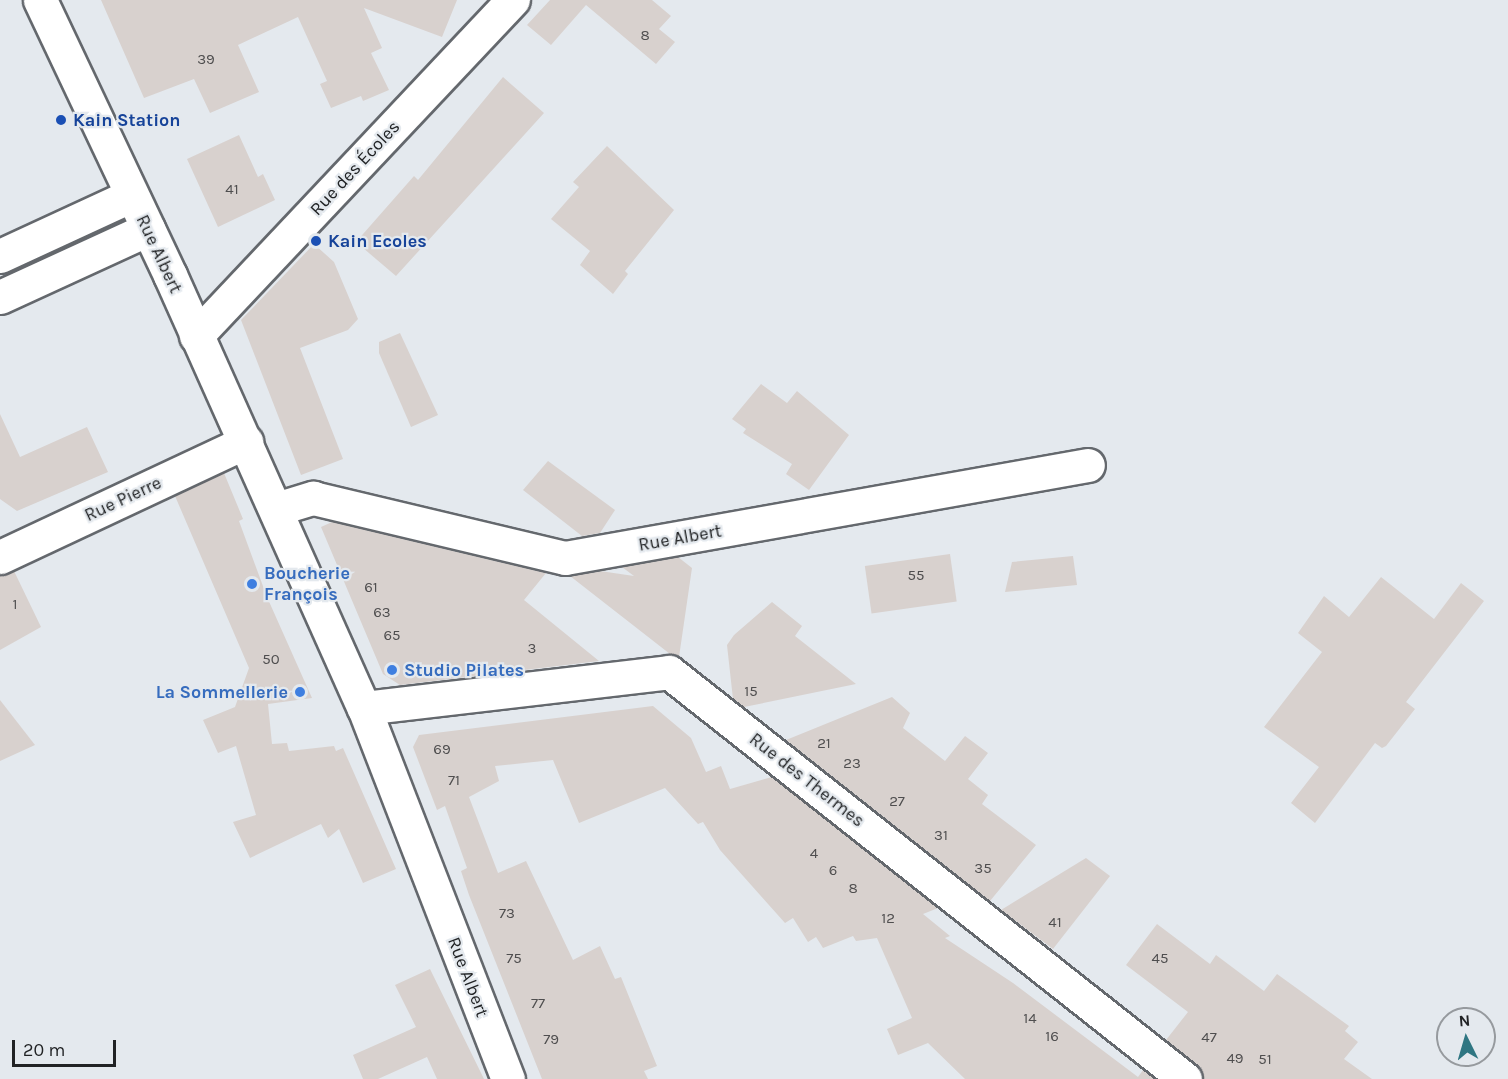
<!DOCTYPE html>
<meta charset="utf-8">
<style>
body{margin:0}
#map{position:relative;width:1508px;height:1079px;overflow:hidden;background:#e4e9ee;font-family:Karla,sans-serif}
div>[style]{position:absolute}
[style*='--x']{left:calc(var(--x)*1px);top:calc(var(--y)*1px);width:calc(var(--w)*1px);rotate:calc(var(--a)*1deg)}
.building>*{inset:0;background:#d8d1ce;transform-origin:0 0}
.roads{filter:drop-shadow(2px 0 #64686d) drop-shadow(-2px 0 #64686d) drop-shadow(0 2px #64686d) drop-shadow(0 -2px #64686d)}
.minor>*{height:33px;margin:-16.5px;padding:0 16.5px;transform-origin:16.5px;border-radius:16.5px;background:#fff}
.dots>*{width:16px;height:16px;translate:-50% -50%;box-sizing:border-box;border:3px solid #e4e9ee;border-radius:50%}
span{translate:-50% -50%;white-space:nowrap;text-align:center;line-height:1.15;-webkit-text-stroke:4.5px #e4e9ee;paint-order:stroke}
.number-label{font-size:15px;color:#4f4e4f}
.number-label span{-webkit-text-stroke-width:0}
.transit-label{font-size:18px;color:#164399;font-weight:700}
.left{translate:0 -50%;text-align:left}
.street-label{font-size:18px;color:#212325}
.shop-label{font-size:18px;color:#366cbe;font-weight:700}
.right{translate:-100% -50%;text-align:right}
.north{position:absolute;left:1436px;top:1007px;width:60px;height:60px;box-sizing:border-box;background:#e4e9ee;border:2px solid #969a9e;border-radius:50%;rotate:355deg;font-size:16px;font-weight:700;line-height:24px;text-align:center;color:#212325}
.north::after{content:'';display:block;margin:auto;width:21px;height:27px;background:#2f7682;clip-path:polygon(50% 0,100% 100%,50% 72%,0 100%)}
.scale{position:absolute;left:12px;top:1040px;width:104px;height:27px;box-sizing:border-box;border:3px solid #212325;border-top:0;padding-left:8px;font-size:18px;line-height:21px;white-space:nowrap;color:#212325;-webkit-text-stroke:4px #e4e9ee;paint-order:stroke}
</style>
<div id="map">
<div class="building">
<div style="clip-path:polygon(101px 0,457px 0,442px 37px,364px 8px,382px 48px,371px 53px,389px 90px,363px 101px,361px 96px,331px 108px,320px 84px,327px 81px,298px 17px,238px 45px,259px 92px,210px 113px,194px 79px,144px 98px)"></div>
<div style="clip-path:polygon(550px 0,652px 0,671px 16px,659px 29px,675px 42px,656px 64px,586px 5px,551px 45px,527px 25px)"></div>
<div style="clip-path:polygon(503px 77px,544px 113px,396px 276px,356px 242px,414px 176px,418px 180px)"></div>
<div style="clip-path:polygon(239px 135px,258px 177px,263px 174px,275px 200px,218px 227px,187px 159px)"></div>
<div style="clip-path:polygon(607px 146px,674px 210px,625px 271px,628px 274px,613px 294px,580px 265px,590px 251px,551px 219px,579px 187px,573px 182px)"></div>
<div style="clip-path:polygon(314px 244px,334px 262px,358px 319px,348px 330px,300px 348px,343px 459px,301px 475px,241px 320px)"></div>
<div style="clip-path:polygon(400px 333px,438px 415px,411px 427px,379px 353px,379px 342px)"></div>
<div style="clip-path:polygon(761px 384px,787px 403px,797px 391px,849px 435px,809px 490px,786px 474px,792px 464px,743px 433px,746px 429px,732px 419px)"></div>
<div style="clip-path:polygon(0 414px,20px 457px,87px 427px,108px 472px,17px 511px,0 499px)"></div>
<div style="clip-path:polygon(548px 461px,615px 510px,600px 533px,582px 536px,523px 490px)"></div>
<div style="clip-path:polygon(224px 473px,243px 519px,239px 521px,267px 597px,312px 698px,268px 704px,272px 744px,287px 743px,289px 751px,334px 746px,336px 751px,343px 748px,396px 869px,363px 883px,339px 829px,328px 838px,321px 824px,250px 858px,233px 822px,256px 815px,236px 746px,218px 753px,203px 720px,235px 707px,249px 668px,175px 496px)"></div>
<div style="clip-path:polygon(332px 522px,546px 573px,524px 600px,599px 661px,400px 685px,383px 674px,321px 527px)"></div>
<div style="left:950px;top:554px;width:48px;height:86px;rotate:82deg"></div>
<div style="clip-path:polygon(1073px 556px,1077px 585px,1005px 592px,1012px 562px)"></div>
<div style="clip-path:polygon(678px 557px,692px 568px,679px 657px,670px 654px,570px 576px,600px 571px,634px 576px,622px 567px)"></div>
<div style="clip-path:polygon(14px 571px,41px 627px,0 650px,0 575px)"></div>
<div style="clip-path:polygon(1381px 577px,1434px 619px,1461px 583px,1484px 601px,1406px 702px,1415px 709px,1386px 746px,1382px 748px,1375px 743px,1315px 823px,1291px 803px,1319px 767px,1264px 727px,1322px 652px,1298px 633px,1324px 596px,1349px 617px)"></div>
<div style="clip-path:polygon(772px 602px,802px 626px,795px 636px,856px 684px,744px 707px,733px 699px,727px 645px,734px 635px)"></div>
<div style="clip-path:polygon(892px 697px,910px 713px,903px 728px,945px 761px,965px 736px,988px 753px,968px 779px,988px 795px,982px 804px,1036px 845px,990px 901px,786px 740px)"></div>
<div style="clip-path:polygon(0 700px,35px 745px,0 761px)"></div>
<div style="clip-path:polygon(653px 706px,691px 738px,706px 772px,721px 766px,730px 789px,772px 777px,938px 908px,923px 914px,950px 936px,945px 938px,1013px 983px,1138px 1077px,1143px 1070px,1155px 1079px,965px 1079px,928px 1043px,898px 1055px,887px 1029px,912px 1018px,877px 938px,856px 941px,853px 936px,823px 948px,816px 937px,808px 942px,793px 918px,785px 923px,720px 850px,703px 822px,698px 824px,665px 788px,579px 823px,553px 760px,495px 766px,499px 781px,469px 797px,498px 873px,526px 861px,573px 960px,600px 946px,615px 979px,621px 977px,657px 1066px,644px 1071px,648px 1079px,542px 1079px,469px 895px,461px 871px,467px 868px,445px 806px,437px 810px,413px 747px,419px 735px)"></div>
<div style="clip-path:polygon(1086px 858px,1110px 876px,1053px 949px,1001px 910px)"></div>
<div style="clip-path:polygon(1157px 924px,1210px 964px,1216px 955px,1264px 991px,1277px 974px,1349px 1026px,1345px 1031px,1358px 1042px,1344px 1059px,1372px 1079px,1203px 1079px,1197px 1065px,1166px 1040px,1188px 1012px,1126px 965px)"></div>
<div style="clip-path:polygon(430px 969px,484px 1079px,437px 1079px,427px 1057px,378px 1079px,363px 1079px,353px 1055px,416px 1027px,395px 985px)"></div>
</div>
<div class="roads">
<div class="minor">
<div style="--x:40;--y:0;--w:304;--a:64.7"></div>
<div style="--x:170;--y:275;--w:474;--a:65.9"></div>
<div style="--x:364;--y:708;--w:398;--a:68.8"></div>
<div style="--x:0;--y:256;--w:145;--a:-24.8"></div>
<div style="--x:0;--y:297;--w:163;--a:-24.7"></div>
<div style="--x:196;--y:336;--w:462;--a:-46.7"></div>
<div style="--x:276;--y:509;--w:39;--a:-17"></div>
<div style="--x:313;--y:498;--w:259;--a:13.4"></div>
<div style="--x:565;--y:558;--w:531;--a:-10.08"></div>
<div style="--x:0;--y:557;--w:272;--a:-25.1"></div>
<div style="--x:364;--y:708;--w:307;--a:-6.7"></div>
<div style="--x:669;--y:672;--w:657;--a:38.26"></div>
</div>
</div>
<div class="dots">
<div style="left:61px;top:120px;background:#1a4fb4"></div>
<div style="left:316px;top:241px;background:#1a4fb4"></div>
<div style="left:252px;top:584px;background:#3f7fe0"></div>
<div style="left:392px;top:670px;background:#3f7fe0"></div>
<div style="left:300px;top:692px;background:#3f7fe0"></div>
</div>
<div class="number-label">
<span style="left:645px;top:36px">8</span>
<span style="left:206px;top:60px">39</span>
<span style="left:232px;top:190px">41</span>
<span style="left:916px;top:576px">55</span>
<span style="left:371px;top:588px">61</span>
<span style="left:15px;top:605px">1</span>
<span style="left:382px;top:613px">63</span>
<span style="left:392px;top:636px">65</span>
<span style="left:532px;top:649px">3</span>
<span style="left:271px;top:660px">50</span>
<span style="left:751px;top:692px">15</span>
<span style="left:824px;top:744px">21</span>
<span style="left:442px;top:750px">69</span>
<span style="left:852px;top:764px">23</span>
<span style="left:454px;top:781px">71</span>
<span style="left:897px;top:802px">27</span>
<span style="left:941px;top:836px">31</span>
<span style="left:814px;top:854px">4</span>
<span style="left:983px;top:869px">35</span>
<span style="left:833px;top:871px">6</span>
<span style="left:853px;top:889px">8</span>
<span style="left:507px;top:914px">73</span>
<span style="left:888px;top:919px">12</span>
<span style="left:1055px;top:923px">41</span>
<span style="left:514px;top:959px">75</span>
<span style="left:1160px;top:959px">45</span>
<span style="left:538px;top:1004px">77</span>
<span style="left:1030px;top:1019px">14</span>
<span style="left:1052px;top:1037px">16</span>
<span style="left:1209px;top:1038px">47</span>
<span style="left:551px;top:1040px">79</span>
<span style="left:1235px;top:1059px">49</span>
<span style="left:1265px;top:1060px">51</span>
</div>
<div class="transit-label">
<span class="left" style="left:73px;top:120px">Kain Station</span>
<span class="left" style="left:328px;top:241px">Kain Ecoles</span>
</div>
<div class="street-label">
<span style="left:355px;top:168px;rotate:-47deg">Rue des Écoles</span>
<span style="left:159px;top:254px;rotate:65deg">Rue Albert</span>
<span style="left:123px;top:499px;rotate:-25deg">Rue Pierre</span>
<span style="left:680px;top:538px;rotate:-10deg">Rue Albert</span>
<span style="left:807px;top:780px;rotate:38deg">Rue des Thermes</span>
<span style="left:468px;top:977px;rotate:69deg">Rue Albert</span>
</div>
<div class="shop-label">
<span class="left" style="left:264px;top:584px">Boucherie<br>François</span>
<span class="left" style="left:404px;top:670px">Studio Pilates</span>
<span class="right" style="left:288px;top:692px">La Sommellerie</span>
</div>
<div class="north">N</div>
<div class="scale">20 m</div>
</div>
